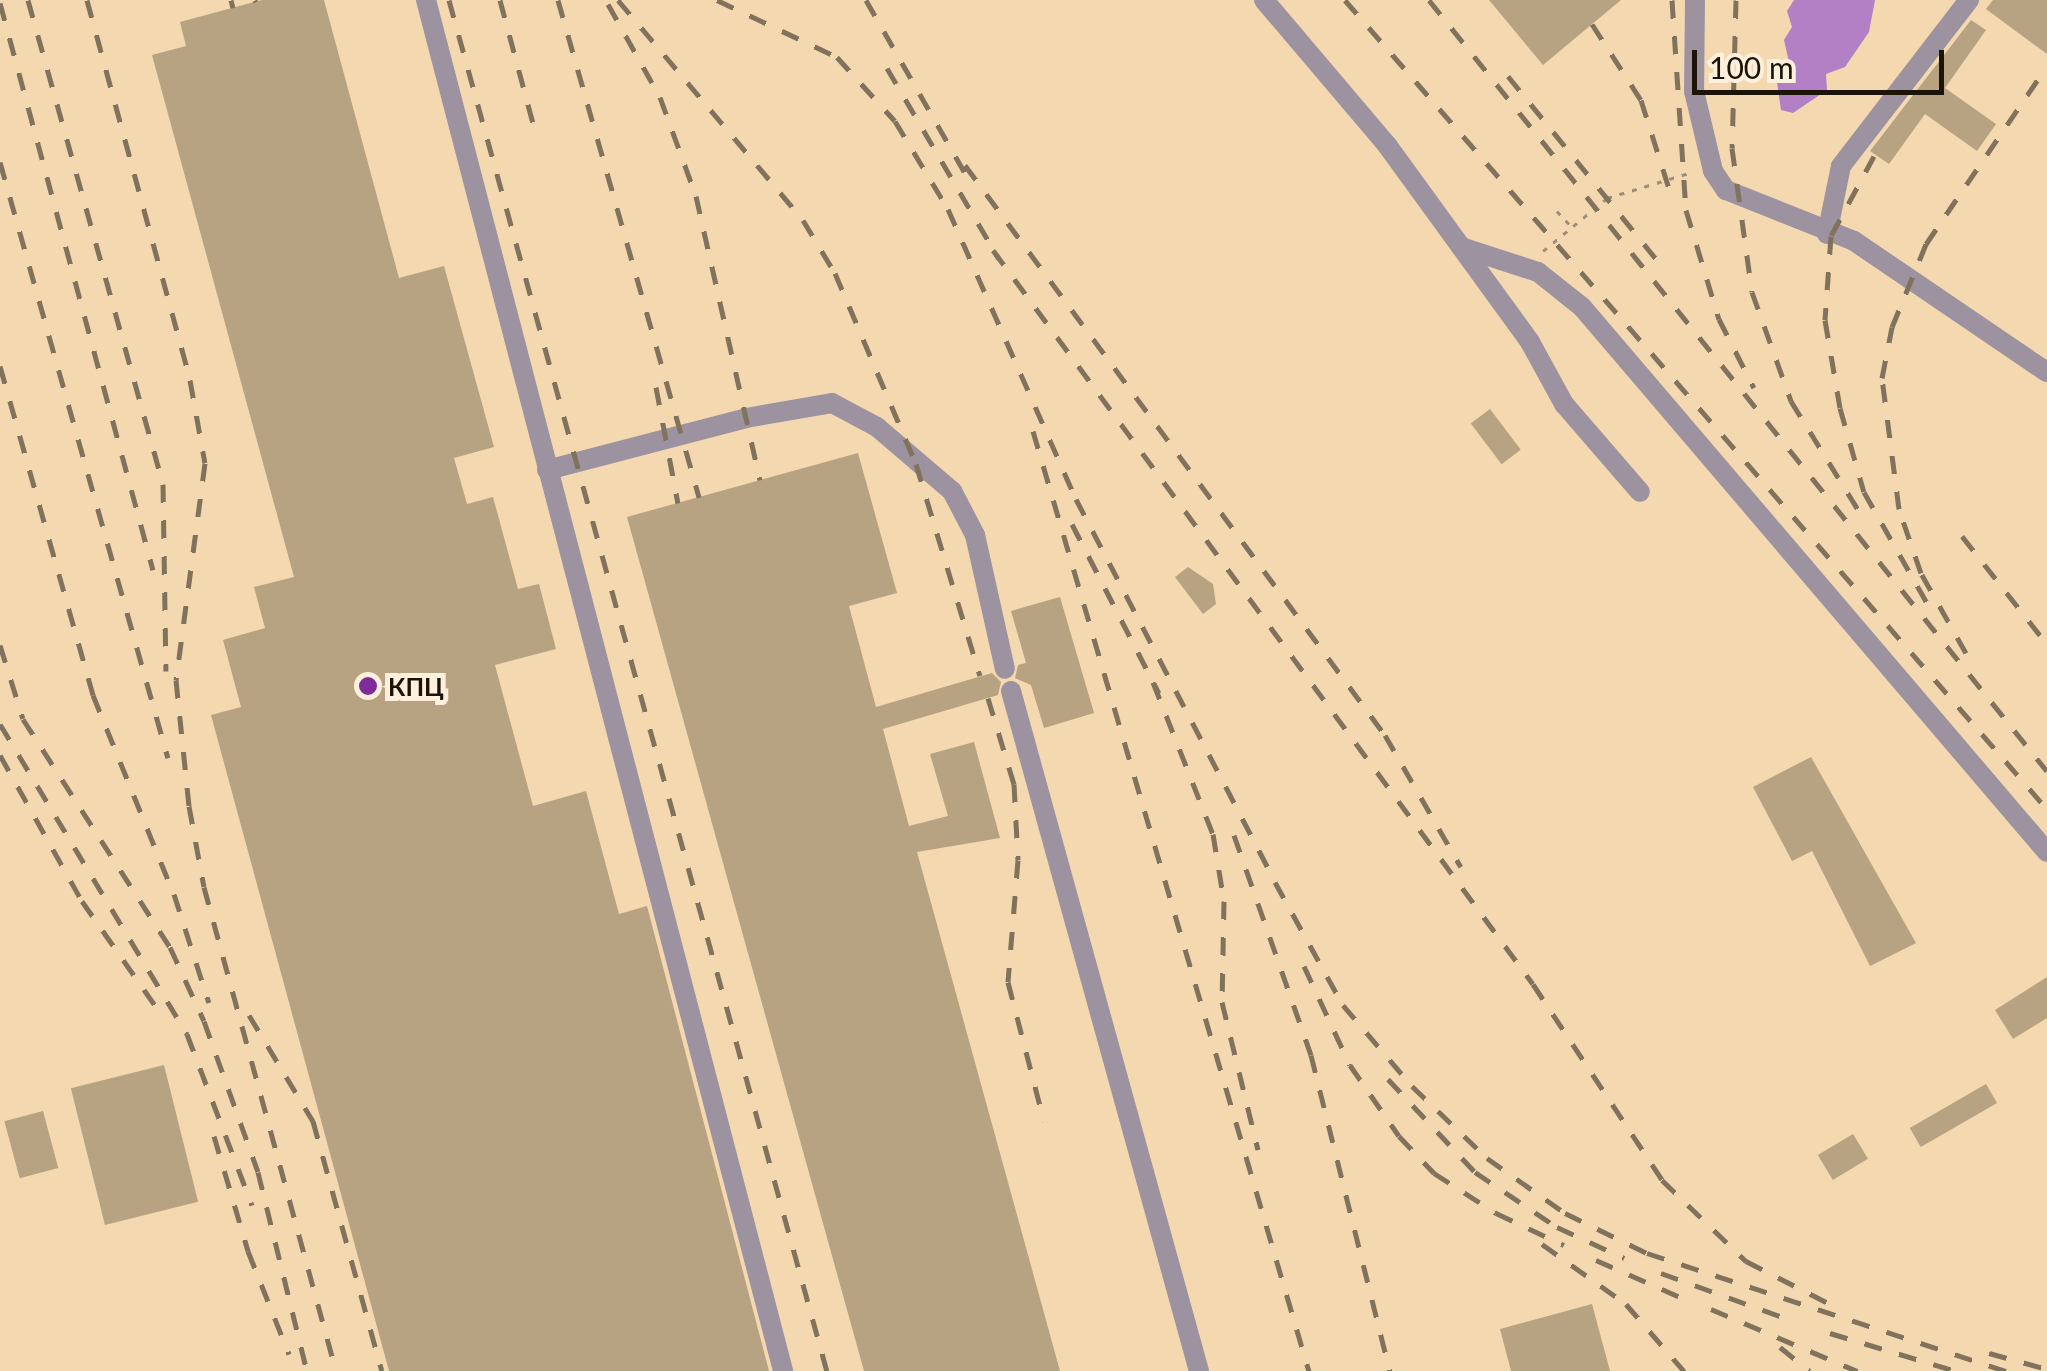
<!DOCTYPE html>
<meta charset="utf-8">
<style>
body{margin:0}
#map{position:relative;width:2047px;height:1371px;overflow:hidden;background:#f8e1c1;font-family:Lato,sans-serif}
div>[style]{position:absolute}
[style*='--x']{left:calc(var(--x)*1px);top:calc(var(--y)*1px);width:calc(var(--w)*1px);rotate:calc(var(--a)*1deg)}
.built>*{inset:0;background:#f3d8b0;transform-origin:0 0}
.water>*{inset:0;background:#b37fc5}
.building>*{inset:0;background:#b7a282;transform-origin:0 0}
.path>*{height:2.5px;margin-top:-1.25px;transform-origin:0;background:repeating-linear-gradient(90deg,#a08f77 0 5px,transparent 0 13px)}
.minor>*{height:20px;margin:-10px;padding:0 10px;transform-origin:10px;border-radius:10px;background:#9c92a0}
.rail>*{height:5px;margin-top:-2.5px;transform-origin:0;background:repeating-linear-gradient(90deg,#80725c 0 18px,transparent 0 36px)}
.dots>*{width:28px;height:28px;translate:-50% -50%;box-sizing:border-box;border:5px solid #fef0dc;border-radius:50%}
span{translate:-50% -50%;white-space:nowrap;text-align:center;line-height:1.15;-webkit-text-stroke:10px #fef0dc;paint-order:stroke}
.poi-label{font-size:25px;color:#1c1408;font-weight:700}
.left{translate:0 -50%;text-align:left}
.scale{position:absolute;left:1692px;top:50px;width:252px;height:45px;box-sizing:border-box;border:5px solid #1c1408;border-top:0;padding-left:12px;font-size:30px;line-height:35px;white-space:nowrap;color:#1c1408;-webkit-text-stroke:8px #fef0dc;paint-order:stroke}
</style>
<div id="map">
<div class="built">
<div style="left:0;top:0;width:2047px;height:1371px"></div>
</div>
<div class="water">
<div style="clip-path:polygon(1794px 0,1875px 0,1869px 32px,1845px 67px,1826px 74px,1827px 90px,1793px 113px,1781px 110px,1777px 82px,1789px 62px,1784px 40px,1792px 27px,1787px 11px)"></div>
</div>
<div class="building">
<div style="clip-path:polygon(262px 0,324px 0,399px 278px,444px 266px,494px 447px,454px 458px,467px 504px,493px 497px,518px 589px,539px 584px,556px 649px,495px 665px,533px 806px,586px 791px,619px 914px,647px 906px,769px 1371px,389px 1371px,211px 715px,241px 707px,223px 640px,265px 628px,254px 587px,294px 577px,152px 55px,186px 46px,180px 22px)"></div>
<div style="clip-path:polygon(1489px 0,1621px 0,1543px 65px)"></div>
<div style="clip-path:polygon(1993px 0,2047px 0,2047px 54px,1986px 9px)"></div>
<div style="clip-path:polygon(1971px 20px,1986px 30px,1945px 88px,1996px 124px,1977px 151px,1925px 114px,1889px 164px,1870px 151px)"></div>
<div style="left:1490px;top:409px;width:51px;height:24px;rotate:53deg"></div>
<div style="clip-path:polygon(858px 453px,897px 593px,849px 606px,876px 707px,992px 673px,1001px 682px,998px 695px,883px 729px,909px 826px,948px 816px,930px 754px,974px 742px,1000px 838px,917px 852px,1060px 1371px,864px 1371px,627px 517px)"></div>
<div style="clip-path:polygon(1188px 567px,1213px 584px,1216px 604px,1203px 614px,1175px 577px)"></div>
<div style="clip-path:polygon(1060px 597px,1094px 713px,1044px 728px,1031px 685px,1015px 678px,1018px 665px,1026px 663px,1011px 611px)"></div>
<div style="clip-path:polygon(1811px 757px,1916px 943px,1870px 966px,1812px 851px,1792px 861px,1753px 787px)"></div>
<div style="clip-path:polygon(2047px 977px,2047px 1018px,2013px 1039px,1995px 1010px)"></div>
<div style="left:164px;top:1065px;width:141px;height:96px;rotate:76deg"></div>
<div style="left:1986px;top:1084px;width:22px;height:88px;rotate:60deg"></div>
<div style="left:43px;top:1111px;width:59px;height:40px;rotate:75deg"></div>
<div style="left:1853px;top:1134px;width:29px;height:41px;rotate:59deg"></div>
<div style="clip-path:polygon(1592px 1304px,1610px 1371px,1511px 1371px,1500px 1329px)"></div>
</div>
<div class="path">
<div style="--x:1557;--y:211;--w:19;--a:47"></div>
<div style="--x:1543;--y:251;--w:83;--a:-39.6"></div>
<div style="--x:1607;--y:198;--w:89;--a:-17"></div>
</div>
<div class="minor">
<div style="--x:426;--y:0;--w:1417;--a:75.4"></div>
<div style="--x:1264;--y:0;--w:190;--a:49.7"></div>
<div style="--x:1387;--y:145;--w:243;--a:54"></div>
<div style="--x:1530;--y:342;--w:71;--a:61.3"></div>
<div style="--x:1564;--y:404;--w:116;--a:49.2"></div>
<div style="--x:1695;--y:0;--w:91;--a:90.6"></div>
<div style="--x:1694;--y:91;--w:82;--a:76.6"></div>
<div style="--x:1713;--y:171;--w:23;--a:56"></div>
<div style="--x:1726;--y:190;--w:138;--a:21.7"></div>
<div style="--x:1854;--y:241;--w:233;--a:34.2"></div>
<div style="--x:1827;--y:234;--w:69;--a:-78.4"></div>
<div style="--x:1841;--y:166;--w:210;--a:-52.4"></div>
<div style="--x:1461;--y:247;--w:81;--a:18"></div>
<div style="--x:1538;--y:272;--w:56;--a:38.5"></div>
<div style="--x:1582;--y:307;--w:716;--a:49.53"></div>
<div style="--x:547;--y:470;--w:206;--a:-14.6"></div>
<div style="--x:746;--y:418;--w:87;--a:-9.9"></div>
<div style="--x:832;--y:403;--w:51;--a:28.1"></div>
<div style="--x:877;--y:427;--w:99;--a:40.5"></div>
<div style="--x:952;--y:491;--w:50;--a:62.4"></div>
<div style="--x:975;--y:535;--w:137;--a:77.4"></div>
<div style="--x:1011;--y:691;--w:706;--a:74.55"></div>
</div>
<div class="rail">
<div style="--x:28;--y:0;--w:502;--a:74.41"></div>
<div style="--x:163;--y:484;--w:187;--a:89.1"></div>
<div style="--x:87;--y:0;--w:394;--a:74.8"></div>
<div style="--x:190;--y:380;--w:84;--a:79.8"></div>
<div style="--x:205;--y:463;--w:219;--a:97.6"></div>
<div style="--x:176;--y:680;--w:127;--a:84.1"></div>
<div style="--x:189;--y:806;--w:82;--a:79.5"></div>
<div style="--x:204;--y:887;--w:502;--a:74.74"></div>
<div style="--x:231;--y:0;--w:8;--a:76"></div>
<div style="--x:255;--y:0;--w:2;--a:63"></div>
<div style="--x:449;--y:0;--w:1422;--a:74.59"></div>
<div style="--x:500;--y:0;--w:136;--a:75"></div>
<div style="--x:558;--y:0;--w:517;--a:74.16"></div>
<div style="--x:618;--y:0;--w:287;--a:49.9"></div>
<div style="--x:803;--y:220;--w:62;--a:58.9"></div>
<div style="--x:835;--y:273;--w:207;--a:67"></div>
<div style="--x:916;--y:464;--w:221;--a:73.2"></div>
<div style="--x:717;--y:0;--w:133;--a:25.4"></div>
<div style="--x:837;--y:57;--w:86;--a:47.8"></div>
<div style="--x:895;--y:121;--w:103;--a:58.9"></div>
<div style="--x:948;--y:209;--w:317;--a:66.2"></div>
<div style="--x:1076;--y:499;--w:432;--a:62.5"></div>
<div style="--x:1275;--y:882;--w:141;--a:61.1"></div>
<div style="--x:1343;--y:1005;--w:106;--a:49.6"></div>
<div style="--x:1412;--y:1086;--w:104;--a:43.8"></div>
<div style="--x:1487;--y:1158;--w:95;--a:35.2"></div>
<div style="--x:1565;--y:1213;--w:91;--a:26"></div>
<div style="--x:1647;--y:1253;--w:378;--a:18.2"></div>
<div style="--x:866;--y:0;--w:205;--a:60.2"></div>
<div style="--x:1345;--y:0;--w:1071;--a:49.05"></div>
<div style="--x:1429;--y:0;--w:988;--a:51.29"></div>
<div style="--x:1672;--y:0;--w:210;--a:86.2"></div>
<div style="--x:1686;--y:210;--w:114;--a:73.2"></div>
<div style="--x:1719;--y:319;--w:77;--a:63.1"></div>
<div style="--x:1736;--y:0;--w:148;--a:91.5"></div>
<div style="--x:1732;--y:148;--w:145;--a:82.1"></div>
<div style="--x:1752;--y:292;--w:116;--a:70.3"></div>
<div style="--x:1791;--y:401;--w:141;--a:58.3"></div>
<div style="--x:0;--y:3;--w:587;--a:74.9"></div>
<div style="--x:608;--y:4;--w:107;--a:60.8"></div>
<div style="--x:660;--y:97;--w:105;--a:70"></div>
<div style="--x:696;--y:196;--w:291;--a:77.3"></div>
<div style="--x:1592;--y:24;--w:90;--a:57.2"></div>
<div style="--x:1641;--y:100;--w:103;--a:72.4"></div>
<div style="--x:887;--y:68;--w:221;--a:59.6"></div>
<div style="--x:1508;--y:76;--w:250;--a:51"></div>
<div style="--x:1874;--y:156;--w:91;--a:118.3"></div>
<div style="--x:1831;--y:236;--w:84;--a:94.1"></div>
<div style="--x:1825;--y:320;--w:89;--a:80.3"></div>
<div style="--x:1840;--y:408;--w:87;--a:74.1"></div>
<div style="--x:1864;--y:492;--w:128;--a:60.4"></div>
<div style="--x:0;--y:162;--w:619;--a:74.26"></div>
<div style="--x:965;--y:165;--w:708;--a:53.62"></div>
<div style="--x:1385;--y:735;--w:152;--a:60.1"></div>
<div style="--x:993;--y:250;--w:911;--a:53.66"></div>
<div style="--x:1533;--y:984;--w:235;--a:56.6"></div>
<div style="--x:1662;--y:1180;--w:117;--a:44"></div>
<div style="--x:1746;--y:1261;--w:101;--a:27.1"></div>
<div style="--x:0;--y:366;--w:342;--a:74.2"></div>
<div style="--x:93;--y:695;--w:215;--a:67.9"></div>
<div style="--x:174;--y:894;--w:114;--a:72.2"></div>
<div style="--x:656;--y:387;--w:118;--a:79.3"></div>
<div style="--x:1033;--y:431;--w:980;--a:73.64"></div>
<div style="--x:1072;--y:524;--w:190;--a:62.8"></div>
<div style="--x:1962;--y:536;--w:137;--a:51.8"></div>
<div style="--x:0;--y:645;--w:77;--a:72.7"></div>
<div style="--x:23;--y:719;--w:271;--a:57.2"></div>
<div style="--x:170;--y:947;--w:81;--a:65.3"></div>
<div style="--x:204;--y:1021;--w:160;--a:70.3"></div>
<div style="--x:258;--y:1172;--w:205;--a:76.2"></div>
<div style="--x:1966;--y:653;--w:92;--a:-119.4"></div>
<div style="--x:1921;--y:573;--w:68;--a:-109"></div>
<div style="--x:1899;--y:509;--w:132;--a:-97.4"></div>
<div style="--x:1882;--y:378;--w:52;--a:-78.9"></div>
<div style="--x:1892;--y:327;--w:90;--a:-67.7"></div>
<div style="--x:1926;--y:244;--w:215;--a:-55.8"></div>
<div style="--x:1153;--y:682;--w:163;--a:68.5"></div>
<div style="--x:1213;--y:834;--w:68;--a:80.7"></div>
<div style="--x:1224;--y:901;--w:101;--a:91.1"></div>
<div style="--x:1222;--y:1002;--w:152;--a:76.3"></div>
<div style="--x:988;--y:698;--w:90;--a:73.2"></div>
<div style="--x:1014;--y:784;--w:76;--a:87"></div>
<div style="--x:1018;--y:860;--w:122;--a:94.7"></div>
<div style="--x:1008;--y:982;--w:144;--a:75.5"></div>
<div style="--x:0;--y:724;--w:362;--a:58.9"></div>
<div style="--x:187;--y:1034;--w:183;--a:69.2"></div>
<div style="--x:0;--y:755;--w:167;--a:60.7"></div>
<div style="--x:82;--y:901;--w:143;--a:55"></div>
<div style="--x:1234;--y:835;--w:233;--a:70.7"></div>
<div style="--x:1311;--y:1055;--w:326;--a:76"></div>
<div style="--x:1304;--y:966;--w:109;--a:65.1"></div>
<div style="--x:1350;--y:1065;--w:86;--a:55.4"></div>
<div style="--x:1399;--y:1136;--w:51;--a:46.6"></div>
<div style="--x:1434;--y:1173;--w:74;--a:32.8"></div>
<div style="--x:1496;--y:1213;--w:75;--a:25.2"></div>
<div style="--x:249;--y:1015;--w:124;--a:58.9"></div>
<div style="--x:313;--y:1121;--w:259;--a:74.6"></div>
<div style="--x:1388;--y:1079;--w:127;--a:46.9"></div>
<div style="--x:1475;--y:1172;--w:99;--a:33.9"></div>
<div style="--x:1557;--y:1227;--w:74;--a:24.8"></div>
<div style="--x:214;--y:1136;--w:120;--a:73.5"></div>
<div style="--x:248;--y:1251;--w:111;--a:68.3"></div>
<div style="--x:1542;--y:1244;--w:103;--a:35.5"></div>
<div style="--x:1626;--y:1304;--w:89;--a:49.1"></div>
<div style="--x:1596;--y:1260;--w:90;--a:23.7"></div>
<div style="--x:1661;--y:1273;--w:135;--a:19.9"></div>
<div style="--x:1711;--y:1309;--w:159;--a:23"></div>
<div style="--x:1830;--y:1333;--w:132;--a:16.8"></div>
<div style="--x:1780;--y:1347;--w:38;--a:39"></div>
<div style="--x:1989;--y:1353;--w:60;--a:15.4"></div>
</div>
<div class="dots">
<div style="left:368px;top:686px;background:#7f2b9a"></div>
</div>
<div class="poi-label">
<span class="left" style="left:388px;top:686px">КПЦ</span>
</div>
<div class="scale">100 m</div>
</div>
